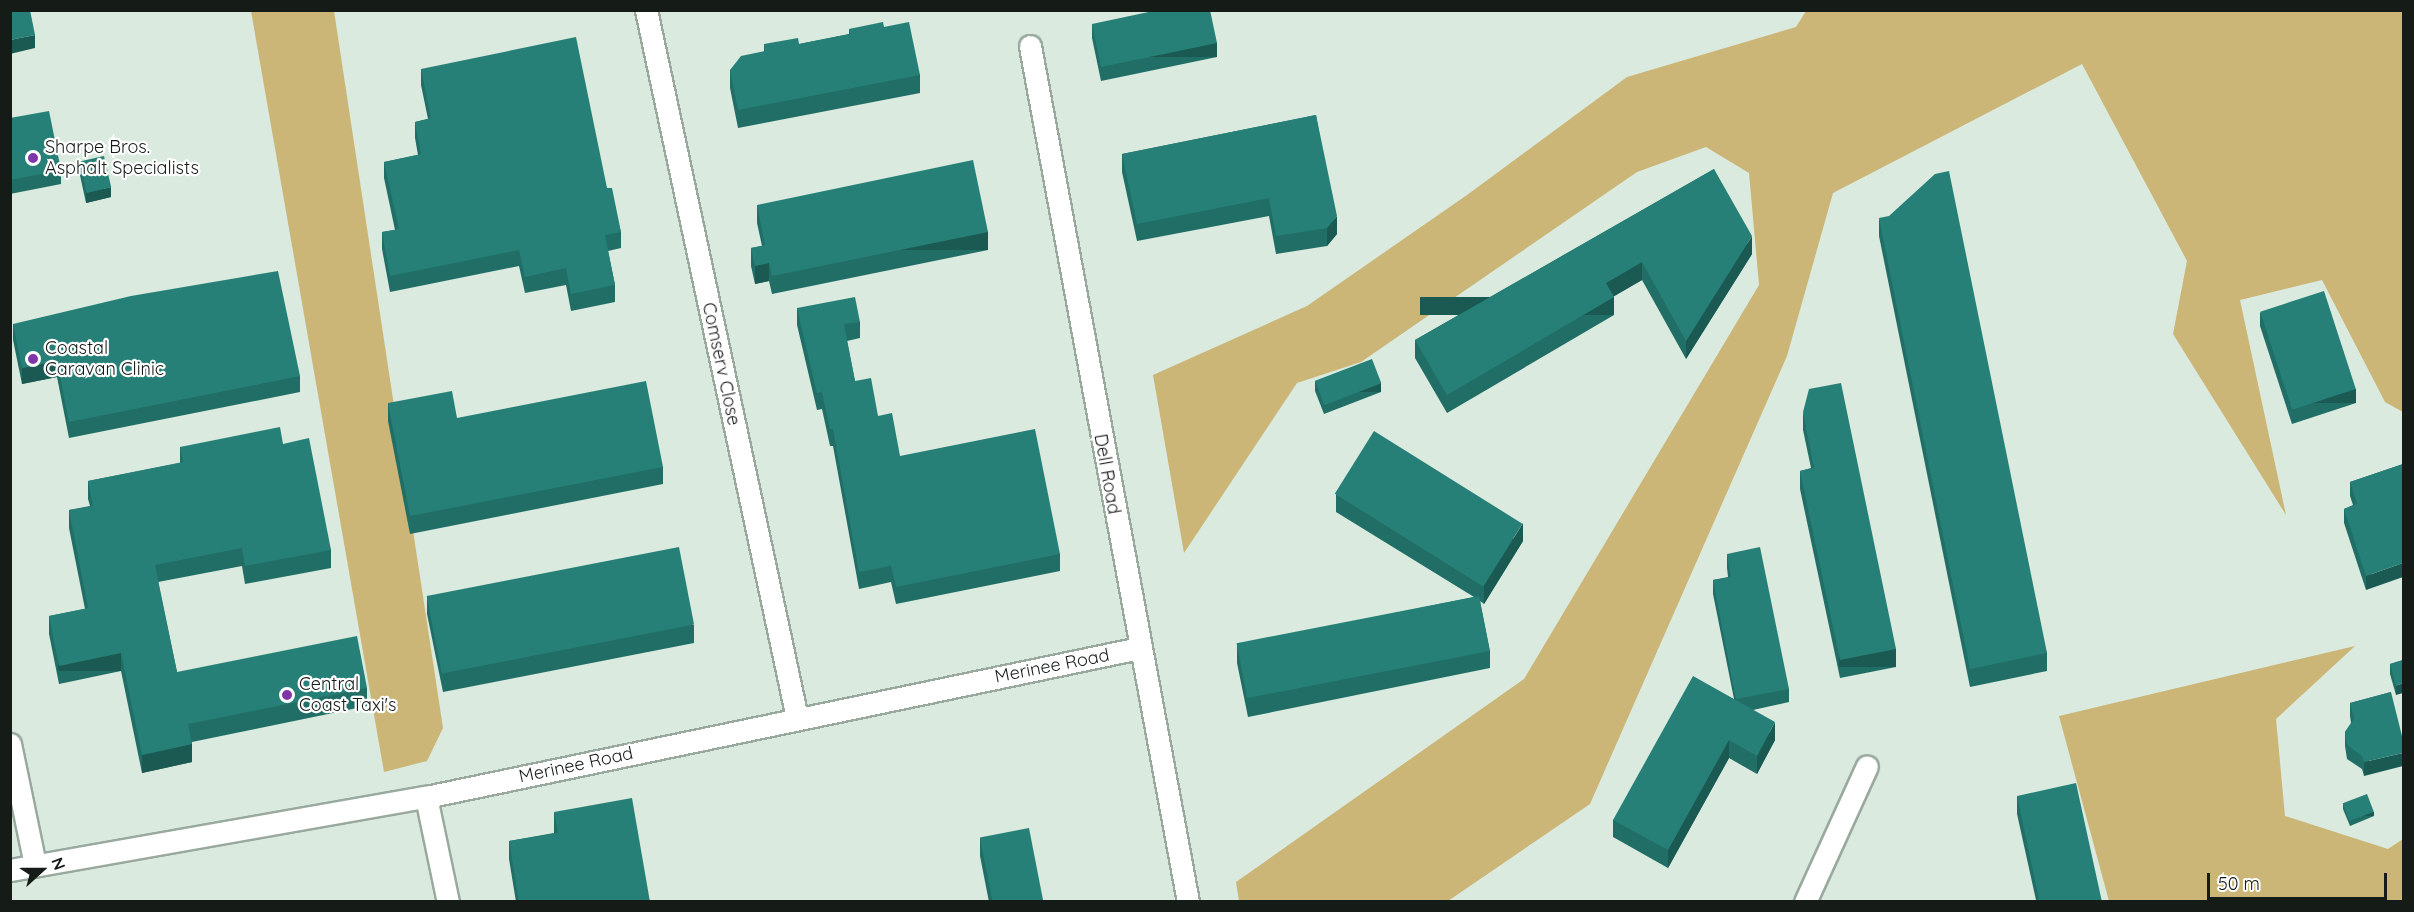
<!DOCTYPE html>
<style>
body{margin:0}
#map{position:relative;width:2414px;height:912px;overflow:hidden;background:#daeade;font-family:Quicksand,sans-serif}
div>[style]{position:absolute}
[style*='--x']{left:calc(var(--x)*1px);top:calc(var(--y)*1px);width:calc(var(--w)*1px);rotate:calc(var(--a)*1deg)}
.forest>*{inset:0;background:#cbb577}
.roads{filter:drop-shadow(2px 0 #99a99e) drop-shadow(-2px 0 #99a99e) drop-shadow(0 2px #99a99e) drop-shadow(0 -2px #99a99e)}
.street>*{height:21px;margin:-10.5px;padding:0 10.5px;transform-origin:10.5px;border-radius:10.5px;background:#fff}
.wall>*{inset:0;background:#216e66}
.shaded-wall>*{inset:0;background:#1b5a53;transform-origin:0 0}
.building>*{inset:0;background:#268077;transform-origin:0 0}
.dots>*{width:16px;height:16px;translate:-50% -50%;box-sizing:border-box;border:3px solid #fff;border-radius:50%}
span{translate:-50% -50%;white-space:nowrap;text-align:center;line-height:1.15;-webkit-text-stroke:4.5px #fff;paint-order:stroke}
.poi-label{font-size:18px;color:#151b17}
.left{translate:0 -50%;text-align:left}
.street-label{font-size:18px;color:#151b17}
.frame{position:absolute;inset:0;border:12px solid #151b17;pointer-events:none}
.north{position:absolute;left:12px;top:840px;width:60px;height:60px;-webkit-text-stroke:4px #fff;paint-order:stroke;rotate:69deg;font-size:16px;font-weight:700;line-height:24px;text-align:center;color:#151b17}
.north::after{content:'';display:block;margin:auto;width:21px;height:27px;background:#151b17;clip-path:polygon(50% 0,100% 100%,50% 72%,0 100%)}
.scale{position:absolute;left:2207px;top:873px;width:180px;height:27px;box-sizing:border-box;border:3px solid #151b17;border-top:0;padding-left:8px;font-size:18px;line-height:21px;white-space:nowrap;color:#151b17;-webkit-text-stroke:4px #fff;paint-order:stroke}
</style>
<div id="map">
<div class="forest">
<div style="clip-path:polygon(251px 11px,334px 11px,443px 728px,427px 761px,384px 772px)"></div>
<div style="clip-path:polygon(1806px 11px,2403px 11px,2403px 412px,2385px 402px,2322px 280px,2240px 300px,2286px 515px,2173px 334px,2187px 261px,2082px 64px,1833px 193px,1787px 356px,1590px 804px,1448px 901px,1239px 901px,1236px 882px,1524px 679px,1759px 285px,1749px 173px,1706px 147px,1637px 172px,1361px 362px,1297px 383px,1184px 553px,1153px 375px,1307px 306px,1467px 195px,1627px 77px,1796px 27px)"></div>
<div style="clip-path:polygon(2355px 646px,2276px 719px,2285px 816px,2388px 849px,2403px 839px,2403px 901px,2109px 901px,2059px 716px)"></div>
</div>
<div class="roads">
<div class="street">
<div style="--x:646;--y:10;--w:724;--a:77.96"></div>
<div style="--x:1030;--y:46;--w:870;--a:79.54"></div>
<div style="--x:10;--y:744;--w:124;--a:78.3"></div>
<div style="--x:426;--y:797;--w:107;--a:78.2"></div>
<div style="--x:10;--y:870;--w:422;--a:-10"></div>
<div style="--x:426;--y:797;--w:728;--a:-11.8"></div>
<div style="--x:1805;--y:902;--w:149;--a:-65.5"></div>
</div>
</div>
<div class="wall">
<div style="clip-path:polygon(1092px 24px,1217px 57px,1101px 81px,1092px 38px)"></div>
<div style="clip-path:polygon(884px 27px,920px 75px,920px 93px,738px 128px,730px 88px,730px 70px,764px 52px,764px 44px,799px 44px,849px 34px,849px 29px)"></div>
<div style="clip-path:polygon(421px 69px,607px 188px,621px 232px,621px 248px,608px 251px,615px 285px,615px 302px,571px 311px,566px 285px,525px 293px,519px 266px,390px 292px,382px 249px,382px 232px,395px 230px,384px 178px,384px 162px,418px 155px,415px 138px,415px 122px,428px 119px,421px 85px)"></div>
<div style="clip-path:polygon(1316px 115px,1337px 234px,1327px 246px,1276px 254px,1269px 216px,1137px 241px,1122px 172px,1122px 154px)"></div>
<div style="clip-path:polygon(10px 118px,61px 170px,61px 184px,10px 194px)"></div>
<div style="clip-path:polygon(79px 161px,111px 197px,86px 203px,79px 171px)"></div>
<div style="clip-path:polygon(1714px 169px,1752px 254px,1686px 359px,1642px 280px,1614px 296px,1614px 315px,1447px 413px,1415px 358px,1415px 340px)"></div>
<div style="clip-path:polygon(757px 205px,988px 250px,772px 294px,769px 281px,755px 284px,751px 266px,751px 248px,762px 246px,757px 223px)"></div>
<div style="clip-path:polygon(1879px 218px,2047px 653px,2047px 671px,1970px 687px,1879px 236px)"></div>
<div style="clip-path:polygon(797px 308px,860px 322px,860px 338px,847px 341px,855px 381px,878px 416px,900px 456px,1060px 554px,1060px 571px,896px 604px,891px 582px,859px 589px,833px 446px,830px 446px,822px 409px,817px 410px,797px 325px)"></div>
<div style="clip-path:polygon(2260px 312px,2356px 403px,2292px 424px,2260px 326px)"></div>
<div style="clip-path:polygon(13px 324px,300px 376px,300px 392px,69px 438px,57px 377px,22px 384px,13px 340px)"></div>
<div style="clip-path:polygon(1315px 381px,1381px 392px,1324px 414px,1315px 391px)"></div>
<div style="clip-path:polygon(388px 403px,457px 418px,663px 467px,663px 484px,410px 534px,388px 421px)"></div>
<div style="clip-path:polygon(1803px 412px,1896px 667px,1840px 678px,1800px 489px,1800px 471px,1811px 468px,1803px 430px)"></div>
<div style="clip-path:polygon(283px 444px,331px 550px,331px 568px,245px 584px,242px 566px,158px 582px,177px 672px,367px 688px,367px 706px,192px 742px,192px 762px,142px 773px,121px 671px,59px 684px,49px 634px,49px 616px,85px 609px,69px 528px,69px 510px,90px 506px,88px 499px,88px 481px,180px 463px,180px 447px)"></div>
<div style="clip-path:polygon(2403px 464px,2366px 590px,2344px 523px,2344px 509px,2353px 505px,2350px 496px,2350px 482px)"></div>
<div style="clip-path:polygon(1336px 494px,1523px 541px,1484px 604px,1480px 601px,1490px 651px,1490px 668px,1248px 717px,1237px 663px,1237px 645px,1474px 597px,1336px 512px)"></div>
<div style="clip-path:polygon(1727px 554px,1789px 689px,1789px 702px,1753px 710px,1775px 740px,1757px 774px,1729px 758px,1668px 868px,1613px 837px,1613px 820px,1734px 699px,1713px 594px,1713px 580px,1728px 577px,1727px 568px)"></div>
<div style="clip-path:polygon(427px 596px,694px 625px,694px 643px,443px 692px,427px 614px)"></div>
<div style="clip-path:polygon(2403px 660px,2396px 695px,2390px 674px,2390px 664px)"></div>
<div style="clip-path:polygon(2391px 692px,2364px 776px,2362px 769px,2347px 759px,2345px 746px,2345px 732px,2351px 723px,2350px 716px,2350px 703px)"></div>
<div style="clip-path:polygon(2017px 796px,2102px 902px,2036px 900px,2017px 814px)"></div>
<div style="clip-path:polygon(2343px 804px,2374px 816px,2350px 826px,2343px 809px)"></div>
<div style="clip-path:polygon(554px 812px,650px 902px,516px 902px,509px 859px,509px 841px,554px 833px)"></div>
<div style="clip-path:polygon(980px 838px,1044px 902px,989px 902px,980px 856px)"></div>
</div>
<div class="shaded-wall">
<div style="clip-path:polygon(35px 35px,35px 48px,10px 54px,10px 40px)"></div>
<div style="left:1217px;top:43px;width:14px;height:118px;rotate:90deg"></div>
<div style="clip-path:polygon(111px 187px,111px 197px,86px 203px,86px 193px)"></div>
<div style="clip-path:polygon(1337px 216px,1337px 234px,1327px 246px,1327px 228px)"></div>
<div style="left:988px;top:232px;width:18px;height:220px;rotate:90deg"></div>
<div style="clip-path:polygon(1752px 236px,1752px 254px,1686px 359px,1686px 341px)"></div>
<div style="clip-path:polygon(1642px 262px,1642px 280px,1606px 301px,1606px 283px)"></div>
<div style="clip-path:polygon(769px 263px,769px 281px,755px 284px,755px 266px)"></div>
<div style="left:1614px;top:297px;width:18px;height:194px;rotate:90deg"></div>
<div style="clip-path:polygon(57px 361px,57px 377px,22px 384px,22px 368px)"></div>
<div style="left:1381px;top:383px;width:9px;height:61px;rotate:90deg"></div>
<div style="left:2356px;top:389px;width:14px;height:67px;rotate:90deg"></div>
<div style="clip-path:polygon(1523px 523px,1523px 541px,1484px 604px,1484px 586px)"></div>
<div style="clip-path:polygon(2403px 563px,2403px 577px,2366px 590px,2366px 576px)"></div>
<div style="left:1896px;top:649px;width:18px;height:57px;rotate:90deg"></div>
<div style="left:121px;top:653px;width:18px;height:63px;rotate:90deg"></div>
<div style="clip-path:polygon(2403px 683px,2403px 693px,2396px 695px,2396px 686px)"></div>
<div style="clip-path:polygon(1775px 722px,1775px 740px,1757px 774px,1757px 756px)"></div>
<div style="clip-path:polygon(1729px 740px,1729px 758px,1668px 868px,1668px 850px)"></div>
<div style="clip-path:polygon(192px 744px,192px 762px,142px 773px,142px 755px)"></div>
<div style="clip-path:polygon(2403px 753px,2403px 766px,2364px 776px,2364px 762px)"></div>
<div style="left:2374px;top:812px;width:4px;height:26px;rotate:90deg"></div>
</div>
<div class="building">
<div style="clip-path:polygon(10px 10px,30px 10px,35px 35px,10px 40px)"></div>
<div style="clip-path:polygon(1158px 10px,1210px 10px,1217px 43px,1101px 67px,1092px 24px)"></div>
<div style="clip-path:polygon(883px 22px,884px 27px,909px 22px,920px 75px,738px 110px,730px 70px,741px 56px,765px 51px,764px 44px,798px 38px,799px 44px,850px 34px,849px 29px)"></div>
<div style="clip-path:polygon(576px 37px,607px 188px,612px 188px,621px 232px,605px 235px,615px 285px,571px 294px,566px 268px,525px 277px,519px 250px,390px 276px,382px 232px,399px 229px,384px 162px,421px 154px,415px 122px,431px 118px,421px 69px)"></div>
<div style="clip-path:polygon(49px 111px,61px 170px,10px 180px,10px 118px)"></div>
<div style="clip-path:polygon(1316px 115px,1337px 216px,1327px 228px,1276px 236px,1269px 198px,1137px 224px,1122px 154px)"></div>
<div style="left:104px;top:156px;width:32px;height:25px;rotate:77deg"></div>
<div style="clip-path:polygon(973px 160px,988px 232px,772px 276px,769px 263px,755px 266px,751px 248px,765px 245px,757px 205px)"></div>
<div style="clip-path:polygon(1714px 169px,1752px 236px,1686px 341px,1642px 262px,1606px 283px,1614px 297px,1447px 395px,1415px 340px)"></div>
<div style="clip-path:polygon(1949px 171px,2047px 653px,1970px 669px,1879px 218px,1889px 216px,1935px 174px)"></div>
<div style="clip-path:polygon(278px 271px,300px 376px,69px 422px,57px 361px,22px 368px,13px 324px,131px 296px)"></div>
<div style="left:2324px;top:291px;width:103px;height:67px;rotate:72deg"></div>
<div style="clip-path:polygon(855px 297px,860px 322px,844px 324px,855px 381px,871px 378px,878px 416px,892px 413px,900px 456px,1035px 429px,1060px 554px,896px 587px,891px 566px,859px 572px,833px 429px,830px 429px,822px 392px,817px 393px,797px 308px)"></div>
<div style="left:1372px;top:359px;width:26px;height:61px;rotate:69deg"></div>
<div style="clip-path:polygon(646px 381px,663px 467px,410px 516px,388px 403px,452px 391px,457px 418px)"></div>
<div style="clip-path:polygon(1841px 383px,1896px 649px,1840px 660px,1800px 471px,1814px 468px,1803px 412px,1809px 389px)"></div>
<div style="clip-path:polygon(280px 427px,283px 444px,309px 438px,331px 550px,245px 566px,242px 548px,155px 565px,177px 672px,357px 636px,367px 688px,188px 724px,192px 744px,142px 755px,121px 653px,59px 666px,49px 616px,88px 608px,69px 510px,93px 506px,88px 481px,183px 462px,180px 447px)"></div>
<div style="left:1374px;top:431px;width:175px;height:74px;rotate:32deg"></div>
<div style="clip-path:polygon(2403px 464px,2403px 563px,2366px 576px,2344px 509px,2357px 504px,2350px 482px)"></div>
<div style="left:679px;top:547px;width:79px;height:257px;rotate:79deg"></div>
<div style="clip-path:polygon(1760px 547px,1789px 689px,1736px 699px,1713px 580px,1731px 577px,1727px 554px)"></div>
<div style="left:1479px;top:596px;width:56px;height:247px;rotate:79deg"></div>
<div style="clip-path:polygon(2403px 660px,2403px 683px,2396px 686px,2390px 664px)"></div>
<div style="clip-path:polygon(1693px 676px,1775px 722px,1757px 756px,1729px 740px,1668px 850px,1613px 820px)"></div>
<div style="clip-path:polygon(2391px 692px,2403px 740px,2403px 753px,2364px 762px,2362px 756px,2347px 745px,2345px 732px,2354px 719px,2350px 703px)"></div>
<div style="clip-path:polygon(2076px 783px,2102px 902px,2028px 902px,2039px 899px,2017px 796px)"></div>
<div style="left:2367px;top:794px;width:19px;height:26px;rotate:69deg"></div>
<div style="clip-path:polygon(632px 798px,650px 902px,519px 902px,509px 841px,558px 833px,554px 812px)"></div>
<div style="left:1029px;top:828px;width:76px;height:50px;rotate:79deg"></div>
</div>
<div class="dots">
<div style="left:33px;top:158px;background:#7f36a9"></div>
<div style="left:33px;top:359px;background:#7f36a9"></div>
<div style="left:287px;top:695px;background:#7f36a9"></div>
</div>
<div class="poi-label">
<span class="left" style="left:45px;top:158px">Sharpe Bros.<br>Asphalt Specialists</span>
<span class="left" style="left:45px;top:359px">Coastal<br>Caravan Clinic</span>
<span class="left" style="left:299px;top:695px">Central<br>Coast Taxi's</span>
</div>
<div class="street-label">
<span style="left:721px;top:364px;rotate:78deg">Comserv Close</span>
<span style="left:1107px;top:474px;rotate:80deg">Dell Road</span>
<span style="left:1052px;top:666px;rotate:-11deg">Merinee Road</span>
<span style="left:576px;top:765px;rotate:-12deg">Merinee Road</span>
</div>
<div class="frame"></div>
<div class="north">N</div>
<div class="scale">50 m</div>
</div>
